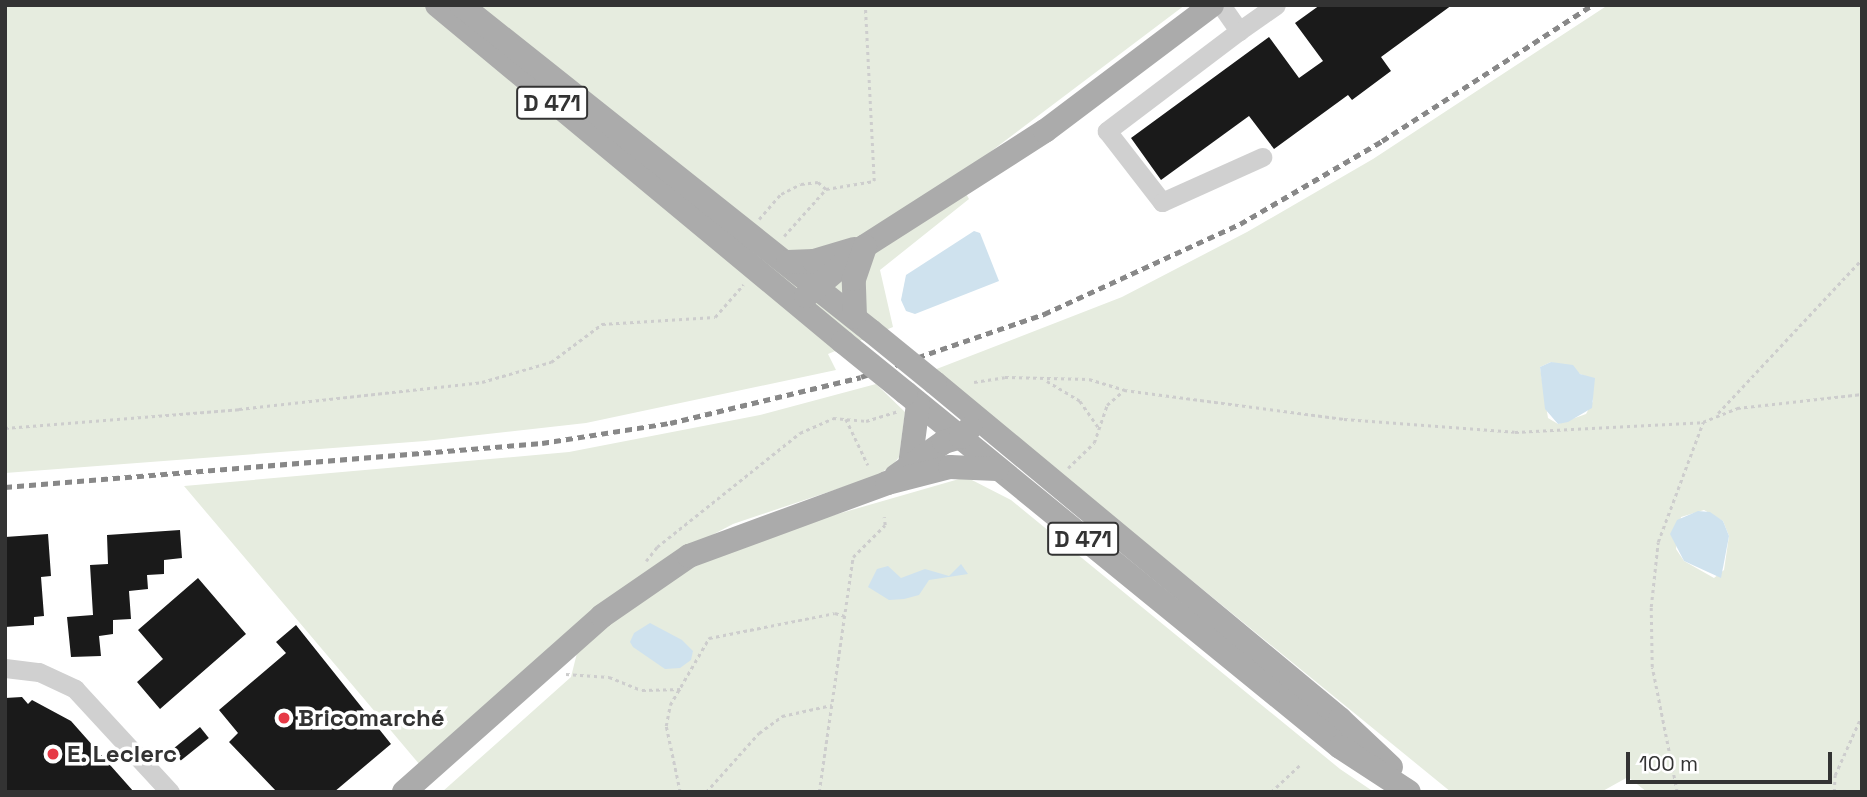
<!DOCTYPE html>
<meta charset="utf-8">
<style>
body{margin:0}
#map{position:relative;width:1867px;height:797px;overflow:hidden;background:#fff;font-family:"Space Grotesk",sans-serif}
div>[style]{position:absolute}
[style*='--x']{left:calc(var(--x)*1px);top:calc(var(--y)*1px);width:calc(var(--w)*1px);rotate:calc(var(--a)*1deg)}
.green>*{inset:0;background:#e6ecdf}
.water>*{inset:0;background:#cfe2ee}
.building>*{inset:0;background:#1a1a1a;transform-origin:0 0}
.path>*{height:2.5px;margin-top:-1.25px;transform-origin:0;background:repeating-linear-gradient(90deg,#cdcdcd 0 3.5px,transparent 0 7px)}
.minor>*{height:19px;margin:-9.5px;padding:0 9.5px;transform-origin:9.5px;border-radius:9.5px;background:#d0d0d0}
.major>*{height:24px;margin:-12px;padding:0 12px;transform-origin:12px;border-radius:12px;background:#ababab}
.rail>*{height:4.5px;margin-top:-2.25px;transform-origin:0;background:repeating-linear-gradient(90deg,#888 0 7px,transparent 0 12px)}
.major-bridge>*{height:24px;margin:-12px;padding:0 12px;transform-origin:12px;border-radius:12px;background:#ababab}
.dots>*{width:19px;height:19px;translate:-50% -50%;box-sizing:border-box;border:4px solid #fff;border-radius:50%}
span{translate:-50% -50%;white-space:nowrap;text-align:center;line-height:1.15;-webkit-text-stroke:7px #fff;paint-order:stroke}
.shield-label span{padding:2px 5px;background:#fff;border:2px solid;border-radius:5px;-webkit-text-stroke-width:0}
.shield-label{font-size:23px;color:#333;font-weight:700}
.poi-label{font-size:24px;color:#333;font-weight:700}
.left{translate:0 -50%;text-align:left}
.frame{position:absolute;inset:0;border:7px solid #333;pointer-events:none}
.scale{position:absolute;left:1626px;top:752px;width:206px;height:32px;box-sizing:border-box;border:4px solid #333;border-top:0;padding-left:9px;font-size:21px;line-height:24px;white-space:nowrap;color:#333;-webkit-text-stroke:5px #fff;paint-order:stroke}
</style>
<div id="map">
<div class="green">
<div style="clip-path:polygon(5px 5px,1185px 5px,957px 177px,969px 199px,880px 270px,893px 327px,828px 354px,836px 370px,586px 423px,425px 441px,5px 473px)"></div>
<div style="clip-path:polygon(evenodd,1608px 5px,1862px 5px,1862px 792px,1647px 792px,1628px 777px,1601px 792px,1451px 792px,934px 370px,1122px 297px,1247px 232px,1373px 159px,1608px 5px,1551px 362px,1585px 376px,1593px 401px,1586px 414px,1558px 424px,1548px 418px,1540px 367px,1551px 362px,1608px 5px,1704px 510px,1723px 521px,1729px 536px,1724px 570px,1714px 578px,1684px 561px,1676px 549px,1681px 517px,1704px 510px)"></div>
<div style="clip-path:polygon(876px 384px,905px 412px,899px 457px,893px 465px,876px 476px,733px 524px,680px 552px,420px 765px,184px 486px,569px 452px,760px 415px)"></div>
<div style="clip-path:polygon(966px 477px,1011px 500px,1340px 769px,1374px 792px,442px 792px,571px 677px,578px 649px,664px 581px,758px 537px)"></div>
</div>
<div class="water">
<div style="clip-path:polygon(974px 231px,980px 233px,999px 281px,915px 314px,906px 311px,901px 300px,906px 275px)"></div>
<div style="clip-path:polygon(1551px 362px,1573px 365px,1580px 374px,1595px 378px,1592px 408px,1568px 422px,1558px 424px,1545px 409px,1540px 367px)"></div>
<div style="clip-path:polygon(1698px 511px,1710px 512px,1723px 521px,1729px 536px,1721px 578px,1684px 561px,1670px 534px,1677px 520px)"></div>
<div style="clip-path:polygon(961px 564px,968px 574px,929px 580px,919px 595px,904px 599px,889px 600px,868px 587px,877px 569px,888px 566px,901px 578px,925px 569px,949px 576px)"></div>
<div style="clip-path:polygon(650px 623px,682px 640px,693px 651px,691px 660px,680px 668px,665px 669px,633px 647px,630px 642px,634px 633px)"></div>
</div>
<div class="building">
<div style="clip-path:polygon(1320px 5px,1452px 5px,1381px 57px,1391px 71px,1352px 100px,1348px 95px,1274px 149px,1249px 116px,1161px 180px,1131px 138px,1269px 37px,1299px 78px,1323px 61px,1295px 23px)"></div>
<div style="clip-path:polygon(180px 530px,182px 558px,164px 560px,164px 574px,147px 575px,148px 589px,129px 591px,131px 619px,113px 620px,113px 634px,99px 636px,101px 656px,71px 657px,67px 617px,93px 615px,90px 565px,108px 564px,107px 535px)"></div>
<div style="clip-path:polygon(48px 534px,51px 576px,41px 577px,44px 616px,34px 617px,34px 625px,5px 627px,5px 537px)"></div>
<div style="clip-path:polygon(198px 578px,246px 634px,160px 709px,137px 682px,163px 659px,138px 630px)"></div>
<div style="clip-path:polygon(296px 625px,391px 744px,334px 792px,277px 792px,229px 742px,238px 733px,219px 710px,286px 653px,276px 642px)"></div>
<div style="clip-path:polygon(22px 697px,28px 704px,32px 700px,71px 721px,134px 792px,5px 792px,5px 698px)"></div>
<div style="left:200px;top:727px;width:14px;height:36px;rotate:51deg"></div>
</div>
<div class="path">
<div style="--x:826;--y:189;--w:49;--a:-9.5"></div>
<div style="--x:874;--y:181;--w:176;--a:-92.9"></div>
<div style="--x:759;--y:219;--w:33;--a:-49"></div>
<div style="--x:781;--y:194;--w:22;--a:-27"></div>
<div style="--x:801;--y:184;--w:17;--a:-7"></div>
<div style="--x:818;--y:182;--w:11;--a:41"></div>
<div style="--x:784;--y:236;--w:63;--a:-48.2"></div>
<div style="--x:1047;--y:381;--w:39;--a:31"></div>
<div style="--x:1080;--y:401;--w:32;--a:55"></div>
<div style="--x:974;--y:382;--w:31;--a:-9"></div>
<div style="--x:1005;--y:377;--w:84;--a:1.4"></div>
<div style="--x:1089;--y:379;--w:37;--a:17"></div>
<div style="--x:1124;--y:390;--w:222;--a:7.5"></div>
<div style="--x:1344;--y:419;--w:171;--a:4.3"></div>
<div style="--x:1515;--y:432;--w:188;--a:-3"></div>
<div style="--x:1703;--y:422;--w:37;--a:-22"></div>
<div style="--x:1737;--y:408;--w:126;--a:-6.4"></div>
<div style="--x:1718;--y:413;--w:211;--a:-46.9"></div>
<div style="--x:846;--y:419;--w:51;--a:64.4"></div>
<div style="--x:5;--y:428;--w:235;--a:-4.6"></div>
<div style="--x:239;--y:409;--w:244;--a:-6.3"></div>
<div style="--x:482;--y:382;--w:72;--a:-16.2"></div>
<div style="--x:551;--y:362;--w:64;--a:-36.7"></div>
<div style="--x:602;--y:324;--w:113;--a:-3.5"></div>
<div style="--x:715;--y:317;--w:43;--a:-48.8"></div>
<div style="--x:1068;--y:468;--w:36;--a:-44"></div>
<div style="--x:1094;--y:443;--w:40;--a:-71.1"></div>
<div style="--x:1107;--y:405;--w:21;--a:-41"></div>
<div style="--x:646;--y:561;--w:18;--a:-52"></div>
<div style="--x:657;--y:547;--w:183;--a:-38.6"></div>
<div style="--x:800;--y:433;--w:36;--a:-24"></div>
<div style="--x:833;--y:418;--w:33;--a:5"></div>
<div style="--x:866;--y:421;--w:34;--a:-17"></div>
<div style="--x:566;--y:674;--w:43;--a:4"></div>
<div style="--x:609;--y:677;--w:35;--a:22"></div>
<div style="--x:642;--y:690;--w:41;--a:-1.4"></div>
<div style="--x:680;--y:792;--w:67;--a:-102"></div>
<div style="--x:666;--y:726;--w:21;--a:-79"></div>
<div style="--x:670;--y:705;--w:78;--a:-59.8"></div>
<div style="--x:709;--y:638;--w:128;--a:-11.2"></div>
<div style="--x:835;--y:613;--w:10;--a:17"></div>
<div style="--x:706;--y:792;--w:79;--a:-48.1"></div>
<div style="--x:759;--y:733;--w:29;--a:-36"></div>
<div style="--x:782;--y:716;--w:51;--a:-12.4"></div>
<div style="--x:819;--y:792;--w:237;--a:-81.8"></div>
<div style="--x:853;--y:557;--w:45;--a:-45"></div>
<div style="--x:885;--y:525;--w:8;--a:-97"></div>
<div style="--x:1271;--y:792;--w:42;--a:-43.1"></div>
<div style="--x:1677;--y:792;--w:127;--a:-101.3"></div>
<div style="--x:1652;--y:667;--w:60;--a:-91"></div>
<div style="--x:1651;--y:607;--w:65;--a:-83.9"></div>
<div style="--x:1658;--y:542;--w:128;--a:-69.4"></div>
<div style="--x:1834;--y:792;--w:17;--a:-87"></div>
<div style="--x:1835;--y:775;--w:66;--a:-65.8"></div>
</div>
<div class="minor">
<div style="--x:1221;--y:5;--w:32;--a:55"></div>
<div style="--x:1239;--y:31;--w:45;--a:-35.1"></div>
<div style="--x:1239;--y:31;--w:166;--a:142.9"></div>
<div style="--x:1107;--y:131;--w:90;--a:52.2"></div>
<div style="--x:1162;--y:202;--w:110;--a:-24.2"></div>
<div style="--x:5;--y:668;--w:34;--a:7"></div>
<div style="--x:39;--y:672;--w:40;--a:25"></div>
<div style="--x:75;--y:689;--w:140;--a:47.3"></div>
</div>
<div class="major">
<div style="--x:437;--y:5;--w:528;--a:39.69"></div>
<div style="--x:461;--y:5;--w:524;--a:38.49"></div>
<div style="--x:788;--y:262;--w:26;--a:-2"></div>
<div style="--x:814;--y:261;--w:42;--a:-16.7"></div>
<div style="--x:806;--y:296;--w:77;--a:-40.3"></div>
<div style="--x:865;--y:246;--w:214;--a:-32.6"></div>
<div style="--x:1045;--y:131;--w:209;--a:-37"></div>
<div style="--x:855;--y:317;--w:38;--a:-92"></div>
<div style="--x:854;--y:279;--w:34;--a:-71"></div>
<div style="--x:935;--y:383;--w:526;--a:39.68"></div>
<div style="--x:1340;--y:719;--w:70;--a:43.3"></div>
<div style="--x:906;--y:393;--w:560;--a:39.2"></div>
<div style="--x:1340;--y:747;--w:82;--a:33.1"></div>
<div style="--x:910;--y:465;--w:62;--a:-82.5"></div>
<div style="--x:896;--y:476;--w:59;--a:-35.3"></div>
<div style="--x:944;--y:442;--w:18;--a:-16"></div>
<div style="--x:961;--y:437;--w:13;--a:-45"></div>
<div style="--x:404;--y:792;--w:265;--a:-41.6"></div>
<div style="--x:602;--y:616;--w:106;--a:-34.6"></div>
<div style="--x:689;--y:556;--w:211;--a:-20.2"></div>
<div style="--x:887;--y:483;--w:65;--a:-14.3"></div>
<div style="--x:950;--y:467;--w:47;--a:2.4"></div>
</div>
<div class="rail">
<div style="--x:5;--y:487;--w:539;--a:-4.68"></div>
<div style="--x:542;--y:443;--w:130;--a:-8.9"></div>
<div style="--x:670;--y:423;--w:196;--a:-13.5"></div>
<div style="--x:861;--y:377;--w:194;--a:-19"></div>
<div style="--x:1044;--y:314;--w:216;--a:-24.7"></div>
<div style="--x:1240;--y:224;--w:164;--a:-30.3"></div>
<div style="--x:1382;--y:141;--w:250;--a:-32.9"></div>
</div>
<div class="major-bridge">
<div style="--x:871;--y:331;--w:82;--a:39.1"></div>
<div style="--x:843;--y:342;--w:81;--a:39"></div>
</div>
<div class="dots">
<div style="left:284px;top:718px;background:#e63946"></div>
<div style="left:53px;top:754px;background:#e63946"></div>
</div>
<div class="shield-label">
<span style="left:552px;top:103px">D 471</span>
<span style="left:1083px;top:539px">D 471</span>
</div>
<div class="poi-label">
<span class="left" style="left:298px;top:718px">Bricomarché</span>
<span class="left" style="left:67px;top:754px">E. Leclerc</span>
</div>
<div class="frame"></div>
<div class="scale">100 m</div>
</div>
